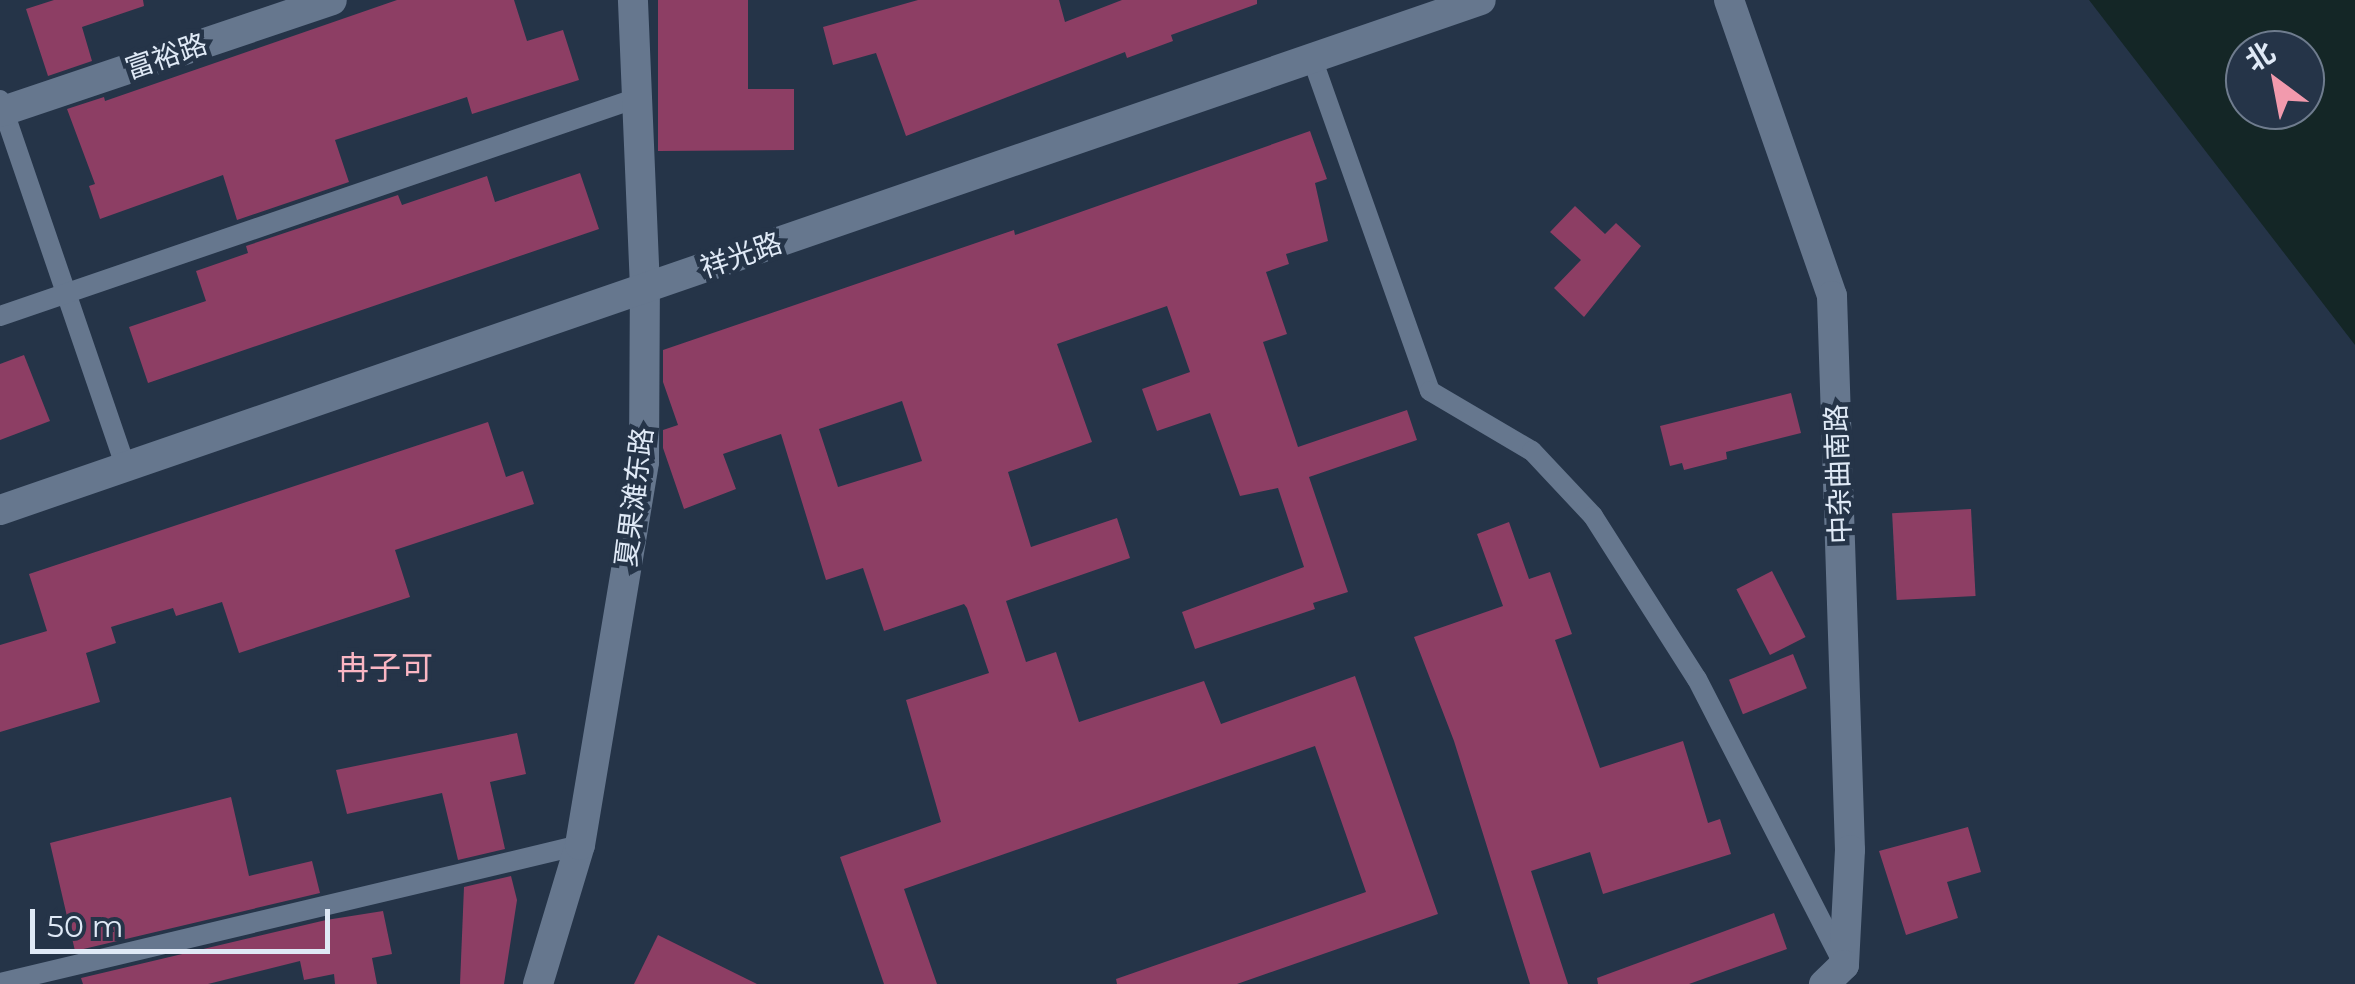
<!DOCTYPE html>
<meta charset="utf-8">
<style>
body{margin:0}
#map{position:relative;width:2355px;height:984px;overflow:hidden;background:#253448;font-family:Montserrat,"Noto Sans SC",sans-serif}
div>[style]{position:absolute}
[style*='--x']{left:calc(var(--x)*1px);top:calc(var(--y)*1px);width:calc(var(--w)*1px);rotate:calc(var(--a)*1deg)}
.water>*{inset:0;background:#142626}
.building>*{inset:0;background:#8d3e64;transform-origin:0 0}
.lane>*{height:20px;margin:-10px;padding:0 10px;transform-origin:10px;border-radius:10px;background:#66778e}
.street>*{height:30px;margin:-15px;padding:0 15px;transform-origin:15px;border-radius:15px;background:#66778e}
.secondary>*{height:30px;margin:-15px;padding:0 15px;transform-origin:15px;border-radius:15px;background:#66778e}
span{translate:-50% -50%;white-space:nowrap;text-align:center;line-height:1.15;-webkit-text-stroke:9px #253448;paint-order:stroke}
.street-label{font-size:28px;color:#dfe9f6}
.quarter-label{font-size:32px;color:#fab6c3}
.north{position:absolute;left:2225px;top:30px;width:100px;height:100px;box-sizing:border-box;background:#253448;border:2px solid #6f7c8e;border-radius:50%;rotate:328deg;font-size:28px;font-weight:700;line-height:40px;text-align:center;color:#dfe9f6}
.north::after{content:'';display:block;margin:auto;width:35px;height:45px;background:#f29aad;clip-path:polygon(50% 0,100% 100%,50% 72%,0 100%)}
.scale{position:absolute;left:30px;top:909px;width:300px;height:45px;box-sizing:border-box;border:5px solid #dfe9f6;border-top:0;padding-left:12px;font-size:30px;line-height:35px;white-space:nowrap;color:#dfe9f6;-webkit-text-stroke:8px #253448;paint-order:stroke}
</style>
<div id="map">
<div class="water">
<div style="clip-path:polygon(evenodd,2089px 0,2355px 0,2355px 345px,2089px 0,2245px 50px,2305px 50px,2305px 110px,2245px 110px,2245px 50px)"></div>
</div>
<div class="building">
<div style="clip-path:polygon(54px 0,143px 0,144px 6px,82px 27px,92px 61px,48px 76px,26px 9px)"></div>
<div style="clip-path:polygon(397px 0,514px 0,527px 41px,563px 30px,579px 80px,472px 114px,467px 97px,335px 140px,349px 182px,237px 220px,223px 175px,100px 219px,89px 186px,95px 184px,67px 109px,104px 97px,105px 101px)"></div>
<div style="clip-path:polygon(658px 0,748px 0,748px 89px,794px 89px,794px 150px,658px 151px)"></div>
<div style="clip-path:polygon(918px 0,1059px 0,1065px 22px,1122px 0,1257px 0,1257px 4px,1171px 35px,1173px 41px,1127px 58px,1125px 52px,906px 136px,876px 53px,833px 65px,823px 27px)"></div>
<div style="clip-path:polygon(evenodd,1310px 131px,1327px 179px,1315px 183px,1328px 241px,1286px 254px,1289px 264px,1266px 272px,1287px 334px,1263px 342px,1298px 447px,1407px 410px,1417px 440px,1309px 477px,1348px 592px,1313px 603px,1315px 609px,1195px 649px,1182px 612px,1304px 567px,1278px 488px,1240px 496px,1210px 413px,1157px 431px,1142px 389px,1190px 372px,1167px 306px,1057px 344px,1092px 442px,1008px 472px,1031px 547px,1117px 518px,1130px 558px,1006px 601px,1026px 662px,1056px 652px,1079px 722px,1204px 681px,1221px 724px,1355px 676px,1438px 914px,1237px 984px,1117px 984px,1116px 979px,1366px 892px,1315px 746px,904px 889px,937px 984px,884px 984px,840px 857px,941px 822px,906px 700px,989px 673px,967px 608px,964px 604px,884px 631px,863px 568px,826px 580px,781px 434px,723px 454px,736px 489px,684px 509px,663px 448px,663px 430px,678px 425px,663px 382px,663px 350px,1014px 230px,1015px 235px,1310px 131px,902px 401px,922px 461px,838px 487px,819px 429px,902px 401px)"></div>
<div style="clip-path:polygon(580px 173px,599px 229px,148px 383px,129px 327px,206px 301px,196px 271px,248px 253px,246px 246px,398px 195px,402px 205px,487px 176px,495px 202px)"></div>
<div style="clip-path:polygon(1575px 206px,1605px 234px,1616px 223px,1641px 246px,1584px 317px,1554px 288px,1581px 260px,1550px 232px)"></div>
<div style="clip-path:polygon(24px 355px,50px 421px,0 440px,0 364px)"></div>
<div style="clip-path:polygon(1791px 393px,1801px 433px,1726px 452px,1727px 459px,1684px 470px,1682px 463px,1670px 466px,1660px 426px)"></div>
<div style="clip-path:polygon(488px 422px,506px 477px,523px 471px,534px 504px,395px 550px,410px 597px,239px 653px,222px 602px,176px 616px,173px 608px,111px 627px,116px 643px,86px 653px,100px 702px,0 732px,0 645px,47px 631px,29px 574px)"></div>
<div style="left:1971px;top:509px;width:87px;height:79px;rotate:87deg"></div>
<div style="clip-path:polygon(1509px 522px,1529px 579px,1550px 572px,1572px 634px,1555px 640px,1600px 768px,1683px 741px,1708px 823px,1720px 819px,1731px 854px,1603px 894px,1590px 852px,1531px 871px,1568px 984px,1530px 984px,1454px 741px,1414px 637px,1503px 606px,1477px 534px)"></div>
<div style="left:1772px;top:571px;width:74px;height:40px;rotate:63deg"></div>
<div style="left:1793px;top:654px;width:37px;height:69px;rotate:68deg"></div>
<div style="clip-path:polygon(517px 733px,526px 774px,490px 782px,505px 849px,458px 860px,442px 793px,347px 814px,336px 770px)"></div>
<div style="clip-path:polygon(231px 797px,249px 876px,312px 861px,320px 893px,75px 951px,50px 843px)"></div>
<div style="clip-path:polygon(1968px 827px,1981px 872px,1947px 882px,1958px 918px,1906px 935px,1879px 851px)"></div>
<div style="clip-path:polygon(511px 876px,517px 900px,504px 984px,460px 984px,464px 887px)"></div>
<div style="clip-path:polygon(383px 911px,392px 954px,372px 958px,377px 984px,335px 984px,334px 974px,304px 980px,300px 961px,208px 984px,83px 984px,81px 978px,326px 920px)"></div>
<div style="clip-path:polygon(1774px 913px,1787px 949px,1689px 984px,1598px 984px,1597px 978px)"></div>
<div style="clip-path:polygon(658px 935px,757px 984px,634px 984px)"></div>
</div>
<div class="lane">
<div style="--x:1312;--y:58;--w:353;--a:70.5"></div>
<div style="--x:1430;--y:391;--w:118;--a:30.5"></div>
<div style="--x:1532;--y:451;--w:89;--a:46.8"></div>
<div style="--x:1593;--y:516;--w:193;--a:57.5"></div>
<div style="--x:1697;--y:679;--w:319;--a:62.8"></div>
<div style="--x:0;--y:100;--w:388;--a:71.1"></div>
<div style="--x:0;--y:316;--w:673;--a:-18.89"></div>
<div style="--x:0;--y:983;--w:596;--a:-13.38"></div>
</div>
<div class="street">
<div style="--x:0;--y:112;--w:350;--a:-18.6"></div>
<div style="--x:538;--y:984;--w:145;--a:-73.2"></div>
<div style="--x:580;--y:845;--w:388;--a:-80.5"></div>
<div style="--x:644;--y:462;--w:174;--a:-89.7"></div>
<div style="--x:645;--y:288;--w:288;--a:-92.4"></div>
</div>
<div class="secondary">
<div style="--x:1729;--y:0;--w:313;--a:70.8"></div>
<div style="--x:1832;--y:296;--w:554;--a:88.14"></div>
<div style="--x:1850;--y:850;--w:115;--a:93"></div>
<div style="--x:1844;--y:965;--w:28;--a:136"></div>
<div style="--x:0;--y:510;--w:1566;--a:-19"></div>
</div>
<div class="street-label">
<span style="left:166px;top:56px;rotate:-19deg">富裕路</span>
<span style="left:741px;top:255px;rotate:-19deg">祥光路</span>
<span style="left:1838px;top:474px;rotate:-92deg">中杂曲南路</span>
<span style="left:634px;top:497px;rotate:-83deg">夏果滩东路</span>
</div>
<div class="quarter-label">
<span style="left:385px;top:668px">冉子可</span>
</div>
<div class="north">北</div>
<div class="scale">50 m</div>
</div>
